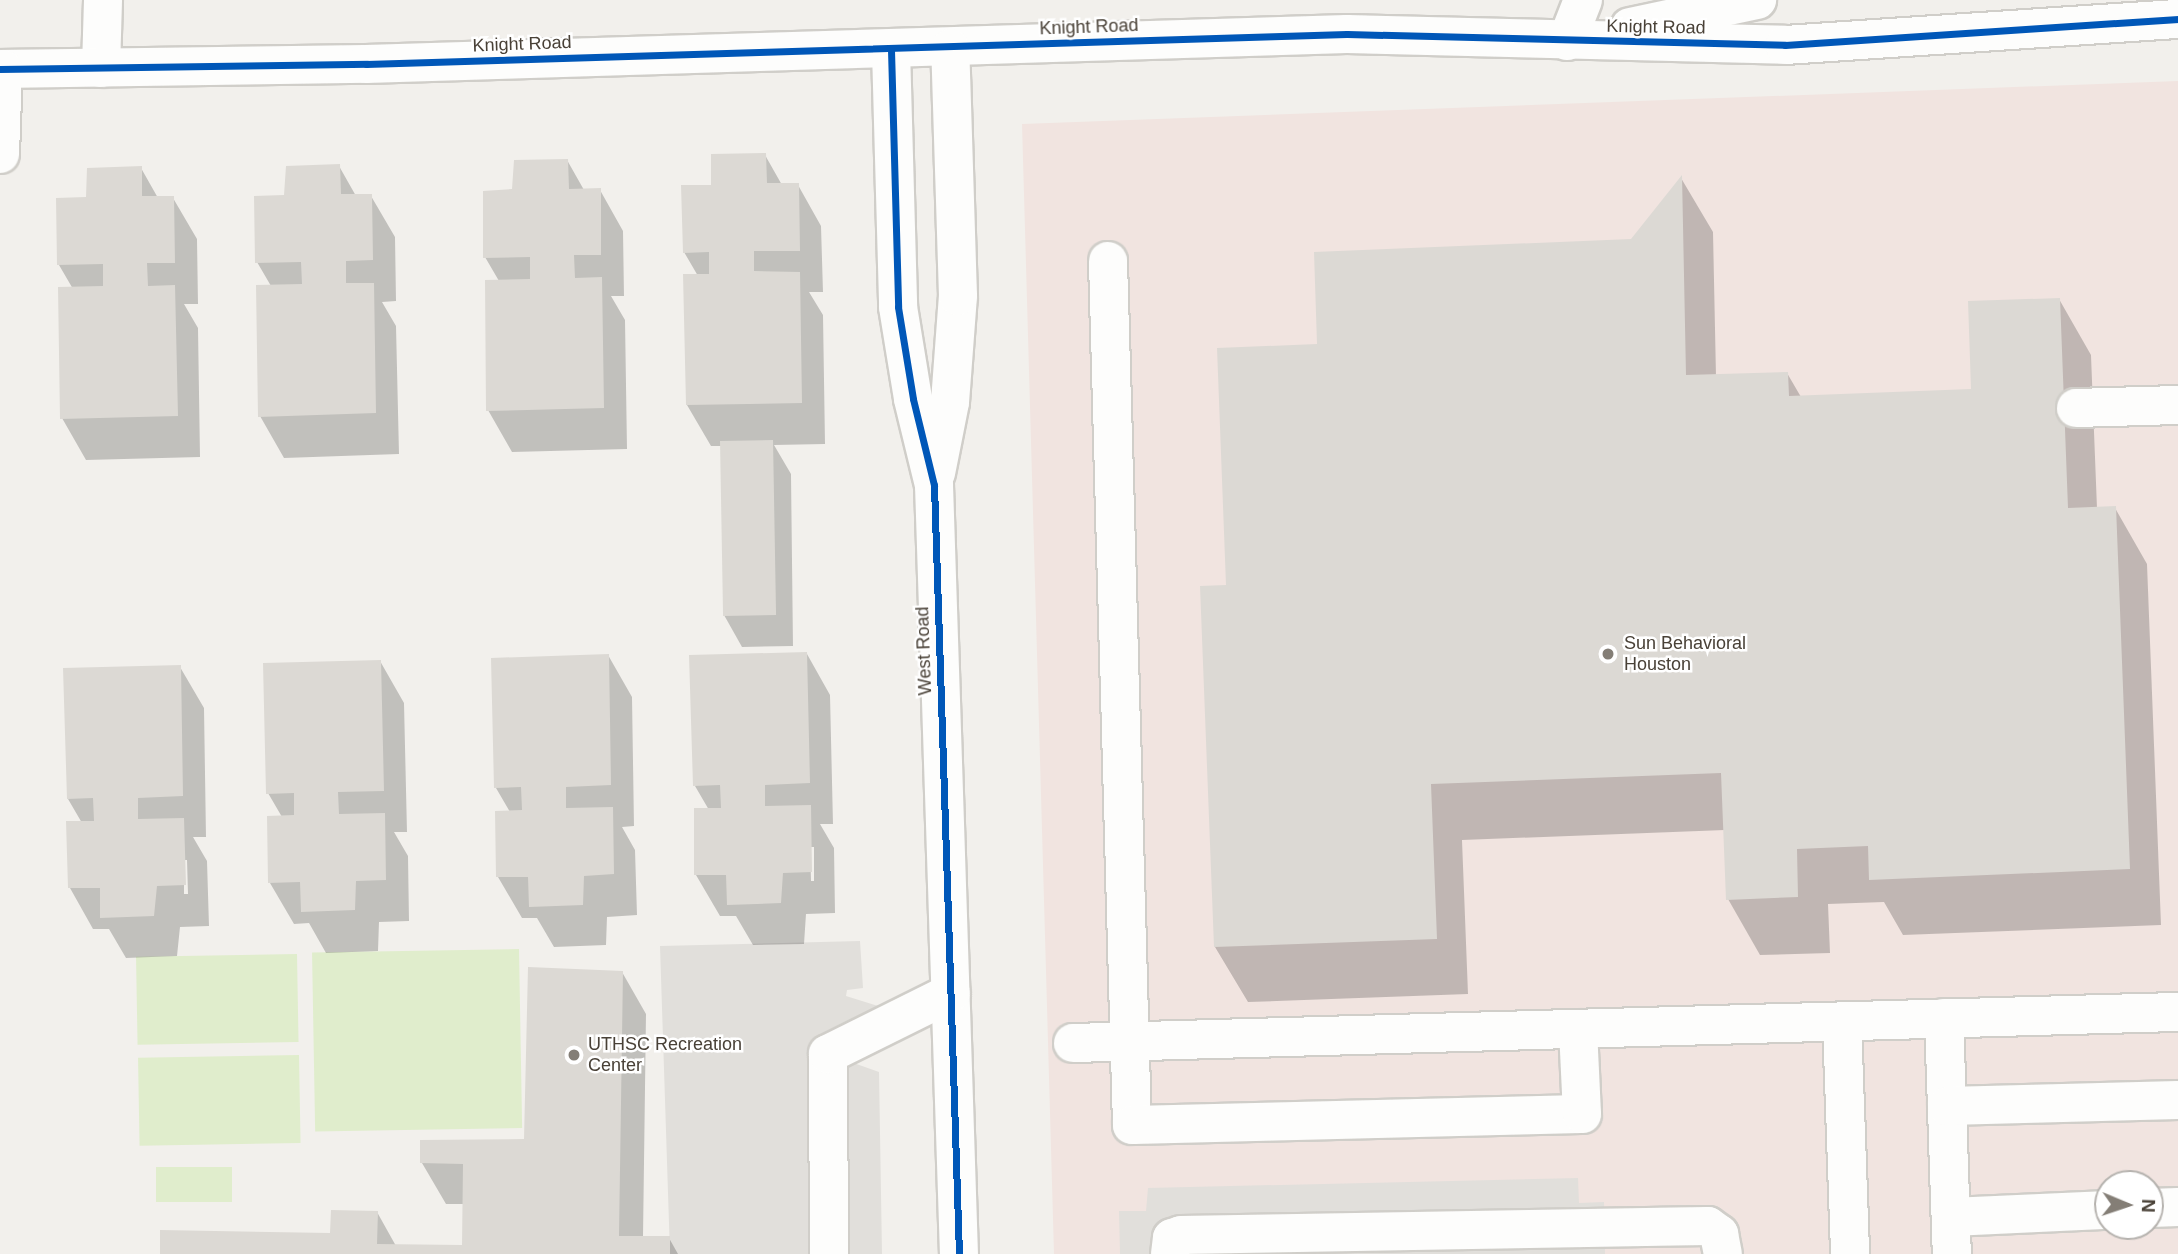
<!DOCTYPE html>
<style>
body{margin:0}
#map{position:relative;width:2178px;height:1254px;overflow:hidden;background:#f2f0ec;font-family:Helvetica,sans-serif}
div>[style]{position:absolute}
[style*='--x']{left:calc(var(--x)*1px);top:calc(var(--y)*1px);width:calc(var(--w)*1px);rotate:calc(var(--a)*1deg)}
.medical>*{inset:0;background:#f1e4e0}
.green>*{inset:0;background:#e0edcc;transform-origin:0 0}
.parking>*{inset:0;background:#e1dfdb}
.shadow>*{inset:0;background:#0003}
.building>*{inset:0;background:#dcd9d4;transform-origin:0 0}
.roads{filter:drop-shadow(2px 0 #d0cec9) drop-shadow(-2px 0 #d0cec9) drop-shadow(0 2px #d0cec9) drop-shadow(0 -2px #d0cec9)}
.minor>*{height:38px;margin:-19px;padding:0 19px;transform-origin:19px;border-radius:19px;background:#fdfdfc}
.cycleway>*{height:7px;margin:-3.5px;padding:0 3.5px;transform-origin:3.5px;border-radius:3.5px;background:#0057b8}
.dots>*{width:19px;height:19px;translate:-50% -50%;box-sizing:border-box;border:4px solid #fff;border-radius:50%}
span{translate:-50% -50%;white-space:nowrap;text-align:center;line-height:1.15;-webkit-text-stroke:5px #fff;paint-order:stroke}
.street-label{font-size:18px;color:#494137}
.poi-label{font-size:18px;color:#494137}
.left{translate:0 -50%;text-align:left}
.north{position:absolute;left:2094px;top:1170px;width:70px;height:70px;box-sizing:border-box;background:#fff;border:2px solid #b6b3af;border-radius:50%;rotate:92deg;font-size:19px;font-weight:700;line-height:28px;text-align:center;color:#494137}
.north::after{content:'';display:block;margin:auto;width:24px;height:32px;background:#847e76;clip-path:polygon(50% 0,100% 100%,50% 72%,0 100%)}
</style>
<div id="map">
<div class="medical">
<div style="clip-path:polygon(evenodd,2178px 81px,2178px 1254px,1054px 1254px,1022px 124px,2178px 81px,2108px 1184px,2150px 1184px,2150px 1226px,2108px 1226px,2108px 1184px)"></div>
</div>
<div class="green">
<div style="left:519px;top:949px;width:179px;height:207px;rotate:89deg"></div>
<div style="left:297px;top:954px;width:88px;height:161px;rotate:89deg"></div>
<div style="left:299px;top:1055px;width:88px;height:161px;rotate:89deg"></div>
<div style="left:232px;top:1167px;width:35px;height:76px;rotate:90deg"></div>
</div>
<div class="parking">
<div style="clip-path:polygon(860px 941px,863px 988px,847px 990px,846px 996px,878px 1006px,879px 1045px,848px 1061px,879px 1072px,882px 1254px,670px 1254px,660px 946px)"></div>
<div style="clip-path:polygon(1578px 1178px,1579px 1203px,1604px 1202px,1605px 1254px,1120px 1254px,1119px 1211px,1146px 1211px,1148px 1188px)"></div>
</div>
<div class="shadow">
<div style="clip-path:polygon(765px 155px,782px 185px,798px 185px,821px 226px,823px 292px,809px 292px,823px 315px,825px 444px,774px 445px,791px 474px,793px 646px,742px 647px,724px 615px,722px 446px,711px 446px,687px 405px,698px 276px,684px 252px,713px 186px)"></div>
<div style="clip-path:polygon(567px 160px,584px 190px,600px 190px,623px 231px,624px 296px,611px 296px,625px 320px,627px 449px,512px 452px,488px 410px,499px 281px,485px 257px,514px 191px)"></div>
<div style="clip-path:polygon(339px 166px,356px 196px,371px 196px,395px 237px,396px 301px,382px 302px,396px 326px,399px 454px,284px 458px,260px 416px,271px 286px,257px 262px,286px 196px)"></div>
<div style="clip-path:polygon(141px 168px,158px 198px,173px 198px,197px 239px,198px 304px,184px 304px,198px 328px,200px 457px,86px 460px,62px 418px,73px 289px,59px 265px,87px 199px)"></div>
<div style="clip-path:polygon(1681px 178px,1713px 232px,1716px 376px,1787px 373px,1801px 397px,1973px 390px,2059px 299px,2091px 355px,2097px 508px,2115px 508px,2147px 564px,2161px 925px,1903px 935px,1884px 902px,1828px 904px,1830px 953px,1760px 955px,1728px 899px,1725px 830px,1462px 840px,1468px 994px,1248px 1002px,1215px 947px,1228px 587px,1319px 346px,1632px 241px)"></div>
<div style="clip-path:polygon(evenodd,807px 654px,830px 695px,833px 824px,820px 824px,834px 848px,835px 913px,806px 914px,804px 944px,753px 945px,736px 916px,720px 916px,696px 875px,709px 810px,695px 786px,807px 654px,810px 847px,814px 847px,814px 881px,811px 881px,810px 847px)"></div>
<div style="clip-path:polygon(608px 655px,632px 697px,634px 826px,622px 827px,635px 850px,637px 915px,607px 917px,606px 945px,554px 947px,537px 918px,522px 918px,498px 877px,510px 812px,496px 788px)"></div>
<div style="clip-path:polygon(380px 661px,404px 703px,407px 832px,394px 832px,408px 856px,409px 921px,379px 922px,378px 951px,326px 953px,309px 923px,294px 924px,270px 883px,282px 817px,268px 793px)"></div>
<div style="clip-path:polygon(evenodd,180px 667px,204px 708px,206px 837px,193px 837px,207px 861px,209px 926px,180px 927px,177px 956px,126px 958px,109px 929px,93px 929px,70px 888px,82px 823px,68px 799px,180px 667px,184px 860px,187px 860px,188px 894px,184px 894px,184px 860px)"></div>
<div style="clip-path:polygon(622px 972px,646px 1014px,643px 1238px,669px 1238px,678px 1254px,161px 1254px,332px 1234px,377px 1212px,396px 1246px,463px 1247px,464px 1204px,446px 1204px,422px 1163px,526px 1141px)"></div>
</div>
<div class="building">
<div style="clip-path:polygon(766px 153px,767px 183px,799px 183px,800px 251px,754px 251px,754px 271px,800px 272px,802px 403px,686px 405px,683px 274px,709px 274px,709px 252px,683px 253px,681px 185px,711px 185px,711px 154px)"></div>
<div style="clip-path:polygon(568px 159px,569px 189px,601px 188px,601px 255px,574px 255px,575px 278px,602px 277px,604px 408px,486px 411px,485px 280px,530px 279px,530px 257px,483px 258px,483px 191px,512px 189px,514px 160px)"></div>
<div style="clip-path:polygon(340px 164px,341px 194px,372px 194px,373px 260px,346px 261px,346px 283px,374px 283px,376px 413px,258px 417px,256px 285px,302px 284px,301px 262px,255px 263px,254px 196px,284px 195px,286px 166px)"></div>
<div style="clip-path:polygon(142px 166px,142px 196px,174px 196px,175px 263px,147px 263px,148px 286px,175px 285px,178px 416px,60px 419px,58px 287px,103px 286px,103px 264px,57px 265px,56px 198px,86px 197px,87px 168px)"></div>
<div style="clip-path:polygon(1682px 175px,1686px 375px,1788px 372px,1789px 396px,1971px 389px,1968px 301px,2060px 298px,2068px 508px,2116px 506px,2130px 869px,1869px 880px,1868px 846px,1797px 849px,1798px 897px,1726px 900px,1721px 773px,1431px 784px,1437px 939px,1214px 947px,1200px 586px,1226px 585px,1217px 348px,1317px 344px,1314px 252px,1631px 239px)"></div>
<div style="left:773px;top:440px;width:175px;height:53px;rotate:89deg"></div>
<div style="clip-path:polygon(807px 652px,810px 783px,765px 785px,765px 806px,811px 805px,812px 872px,783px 873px,781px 903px,727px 905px,726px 875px,694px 875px,694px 808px,721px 808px,720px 785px,693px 786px,689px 655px)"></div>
<div style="clip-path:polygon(609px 654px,611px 785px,566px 787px,566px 808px,613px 807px,614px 874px,584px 876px,583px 905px,529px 907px,528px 877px,496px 877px,495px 811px,522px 810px,521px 787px,494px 788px,491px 658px)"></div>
<div style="clip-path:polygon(381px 660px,384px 791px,338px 792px,339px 814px,385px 813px,386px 880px,356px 881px,355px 910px,301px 912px,300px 882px,268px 883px,267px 816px,294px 815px,294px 793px,266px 794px,263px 663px)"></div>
<div style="clip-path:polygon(181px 665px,183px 796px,138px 798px,138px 819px,184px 818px,186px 885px,157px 886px,154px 916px,100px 918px,100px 888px,68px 888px,66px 821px,94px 821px,93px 798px,67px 799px,63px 668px)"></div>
<div style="clip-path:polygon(528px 967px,623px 971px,619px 1236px,670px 1236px,670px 1254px,160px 1254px,160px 1230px,330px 1233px,331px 1210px,378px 1211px,377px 1244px,462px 1245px,463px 1164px,420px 1163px,420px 1140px,524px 1139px)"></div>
</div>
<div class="roads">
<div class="minor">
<div style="--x:1630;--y:27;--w:130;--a:-12"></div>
<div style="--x:1567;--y:41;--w:44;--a:-68.7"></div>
<div style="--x:891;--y:50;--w:257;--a:88.4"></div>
<div style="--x:898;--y:307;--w:93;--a:80.7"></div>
<div style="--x:913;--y:399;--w:89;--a:76.3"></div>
<div style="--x:934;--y:485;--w:769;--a:88.14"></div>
<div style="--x:101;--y:68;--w:68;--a:-88.3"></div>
<div style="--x:0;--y:69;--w:366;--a:-0.8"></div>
<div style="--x:366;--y:64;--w:981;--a:-1.75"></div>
<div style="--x:1347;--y:34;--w:438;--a:1.4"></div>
<div style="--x:1785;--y:45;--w:394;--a:-3.8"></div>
<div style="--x:0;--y:154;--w:85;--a:-88"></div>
<div style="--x:1108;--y:261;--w:864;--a:88.41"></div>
<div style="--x:1132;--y:1125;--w:450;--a:-1.4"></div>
<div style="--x:1582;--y:1114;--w:85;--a:-92.7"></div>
<div style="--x:2076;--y:408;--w:102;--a:-1.7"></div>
<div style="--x:936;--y:473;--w:72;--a:-78.8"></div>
<div style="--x:950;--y:402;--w:106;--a:-85.7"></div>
<div style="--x:958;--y:296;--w:248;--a:-91.8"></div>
<div style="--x:1944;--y:1018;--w:236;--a:88.1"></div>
<div style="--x:1842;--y:1022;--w:232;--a:88"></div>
<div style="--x:1073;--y:1043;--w:1105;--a:-1.61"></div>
<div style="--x:1947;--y:1106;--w:231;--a:-1.5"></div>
<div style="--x:2150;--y:1208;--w:28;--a:-2"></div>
<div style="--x:1951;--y:1217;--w:157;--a:-2.6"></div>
<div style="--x:829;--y:1254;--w:200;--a:-90.3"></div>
<div style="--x:828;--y:1054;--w:137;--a:-26.4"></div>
<div style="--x:1170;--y:1254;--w:16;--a:-83"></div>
<div style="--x:1172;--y:1238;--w:9;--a:-18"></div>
<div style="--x:1181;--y:1235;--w:527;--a:-0.98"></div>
<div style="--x:1708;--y:1226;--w:14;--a:36"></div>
<div style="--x:1719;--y:1234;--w:20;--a:79"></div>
</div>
</div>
<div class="cycleway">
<div style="--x:891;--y:50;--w:257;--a:88.4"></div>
<div style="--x:898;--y:307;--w:93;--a:80.7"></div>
<div style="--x:913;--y:399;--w:89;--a:76.3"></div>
<div style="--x:934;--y:485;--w:769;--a:88.14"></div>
<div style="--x:0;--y:69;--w:366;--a:-0.8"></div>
<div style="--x:366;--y:64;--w:981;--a:-1.75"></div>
<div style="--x:1347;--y:34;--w:438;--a:1.4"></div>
<div style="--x:1785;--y:45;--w:394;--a:-3.8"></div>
</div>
<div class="dots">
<div style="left:1608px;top:654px;background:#847e76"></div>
<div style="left:574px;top:1055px;background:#847e76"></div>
</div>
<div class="street-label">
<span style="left:1089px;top:27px;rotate:-2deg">Knight Road</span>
<span style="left:1656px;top:27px;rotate:1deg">Knight Road</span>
<span style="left:522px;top:44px;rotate:-2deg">Knight Road</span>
<span style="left:924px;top:651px;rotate:-92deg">West Road</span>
</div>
<div class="poi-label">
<span class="left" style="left:1624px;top:654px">Sun Behavioral<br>Houston</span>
<span class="left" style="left:588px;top:1055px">UTHSC Recreation<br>Center</span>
</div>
<div class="north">N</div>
</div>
